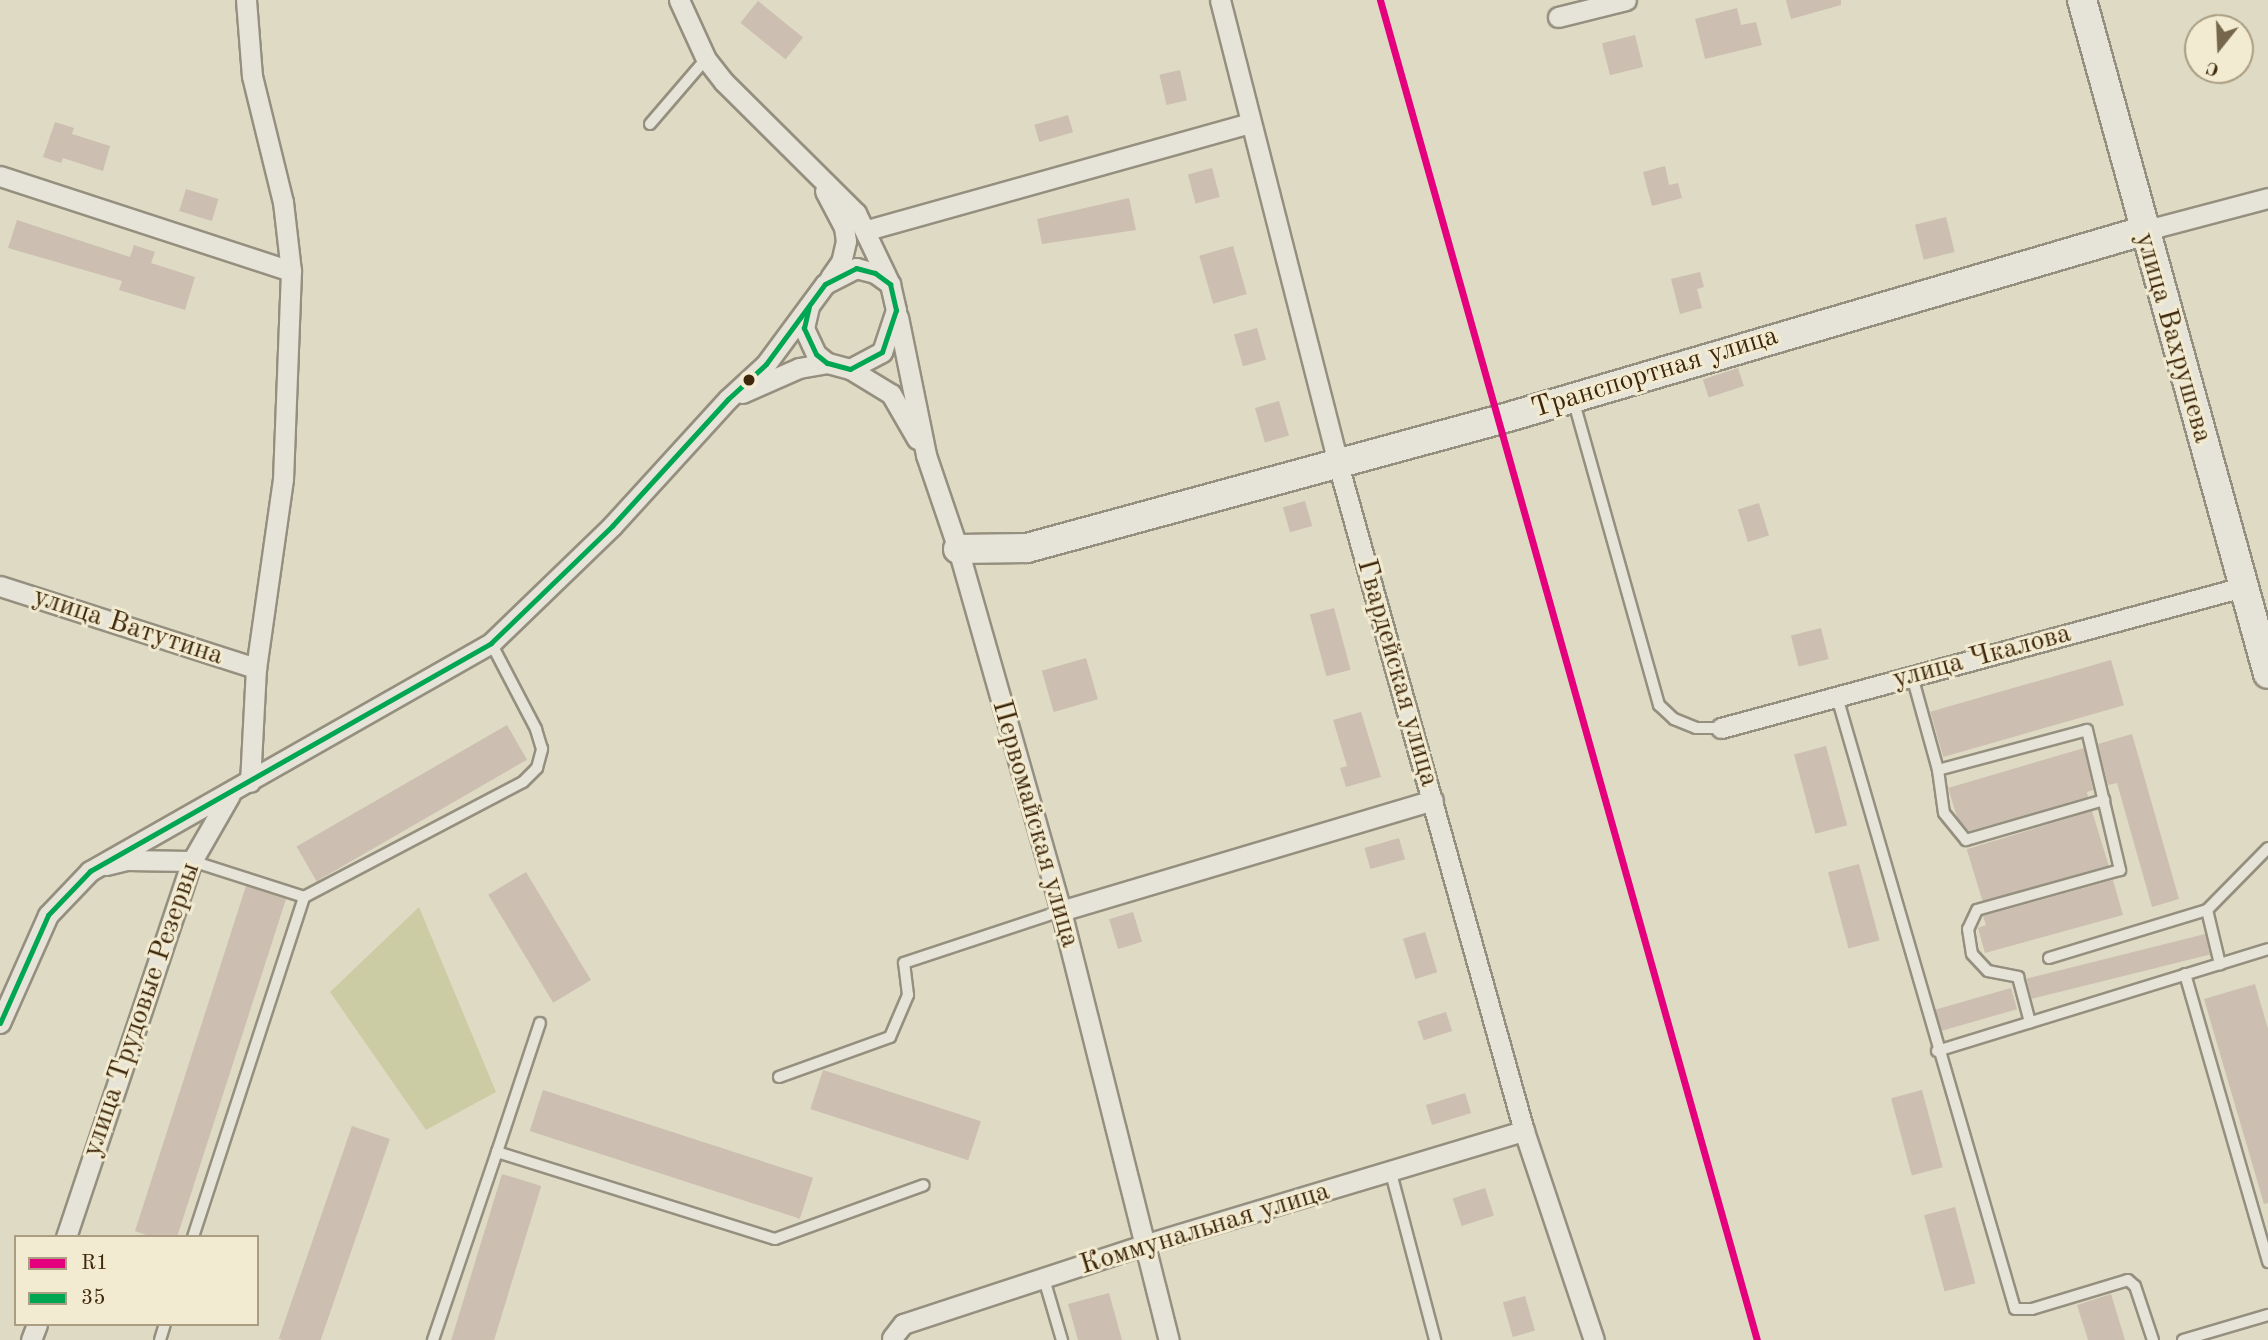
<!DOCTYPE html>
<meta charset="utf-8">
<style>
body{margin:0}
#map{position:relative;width:2268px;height:1340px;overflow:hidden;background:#dfdac4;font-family:"Old Standard TT",serif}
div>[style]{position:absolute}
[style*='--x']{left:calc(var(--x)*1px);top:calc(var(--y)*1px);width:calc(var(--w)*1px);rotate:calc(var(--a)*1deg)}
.green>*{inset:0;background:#cccca4}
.building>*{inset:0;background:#ccbeb0;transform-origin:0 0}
.roads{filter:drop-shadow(2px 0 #958f7f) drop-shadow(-2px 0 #958f7f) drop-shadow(0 2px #958f7f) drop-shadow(0 -2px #958f7f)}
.lane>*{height:10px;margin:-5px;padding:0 5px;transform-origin:5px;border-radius:5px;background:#e6e3d8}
.street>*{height:19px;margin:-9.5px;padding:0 9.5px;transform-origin:9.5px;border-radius:9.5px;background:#e6e3d8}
.secondary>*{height:28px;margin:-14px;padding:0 14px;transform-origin:14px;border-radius:14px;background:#e6e3d8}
.bus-1>*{height:5px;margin:-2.5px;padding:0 2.5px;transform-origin:2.5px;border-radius:2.5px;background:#00a651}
.rail-1>*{height:7px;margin:-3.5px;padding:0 3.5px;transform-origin:3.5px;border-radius:3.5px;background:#e5007d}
.dots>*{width:19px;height:19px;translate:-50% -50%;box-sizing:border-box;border:4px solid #f2ebd1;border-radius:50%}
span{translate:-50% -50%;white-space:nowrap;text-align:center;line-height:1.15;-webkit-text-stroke:6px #f2ebd1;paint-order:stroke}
.street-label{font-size:28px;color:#3e270a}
.legend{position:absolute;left:14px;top:1235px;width:245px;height:91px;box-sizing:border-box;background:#f2ebd1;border:2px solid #aa9d81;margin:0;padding:9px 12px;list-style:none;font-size:21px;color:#3e270a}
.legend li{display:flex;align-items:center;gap:14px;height:35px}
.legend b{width:35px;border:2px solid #aa9d81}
.north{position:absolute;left:2184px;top:14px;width:70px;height:70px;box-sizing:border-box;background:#f2ebd1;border:2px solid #aa9d81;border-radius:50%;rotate:198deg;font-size:19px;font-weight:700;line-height:28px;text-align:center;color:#3e270a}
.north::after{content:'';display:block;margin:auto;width:24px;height:32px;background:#76664b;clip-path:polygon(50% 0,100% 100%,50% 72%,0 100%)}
</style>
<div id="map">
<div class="green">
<div style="clip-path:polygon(419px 907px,496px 1092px,426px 1130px,330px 992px)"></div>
</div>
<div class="building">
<div style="clip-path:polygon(1786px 0,1841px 0,1841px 5px,1791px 19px)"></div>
<div style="left:758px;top:1px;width:58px;height:28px;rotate:39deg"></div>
<div style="clip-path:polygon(1737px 8px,1741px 25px,1756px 22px,1762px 45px,1705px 59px,1695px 19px)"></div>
<div style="left:1635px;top:35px;width:33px;height:34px;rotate:76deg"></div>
<div style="left:1180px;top:70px;width:31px;height:21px;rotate:77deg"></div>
<div style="left:1068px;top:115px;width:18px;height:35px;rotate:74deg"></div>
<div style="clip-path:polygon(55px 122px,74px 128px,72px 134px,110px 146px,103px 171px,63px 158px,61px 163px,43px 157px)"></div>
<div style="clip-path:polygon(1665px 166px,1669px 185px,1678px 183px,1682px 198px,1652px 206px,1643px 172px)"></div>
<div style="left:1212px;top:168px;width:30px;height:25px;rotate:75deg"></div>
<div style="left:186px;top:189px;width:34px;height:23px;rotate:17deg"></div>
<div style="clip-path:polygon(1129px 198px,1136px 230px,1042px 244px,1037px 219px)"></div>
<div style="left:1946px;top:217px;width:36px;height:32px;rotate:76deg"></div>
<div style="clip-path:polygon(17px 220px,130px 257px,134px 245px,155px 252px,151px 263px,195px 277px,185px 310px,119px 290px,122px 281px,8px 248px)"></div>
<div style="left:1233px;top:246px;width:50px;height:35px;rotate:74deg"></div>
<div style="clip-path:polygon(1700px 272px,1704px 287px,1697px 289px,1702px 308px,1680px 314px,1671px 279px)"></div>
<div style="left:1257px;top:328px;width:33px;height:24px;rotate:74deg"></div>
<div style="left:1738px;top:368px;width:19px;height:37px;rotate:72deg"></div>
<div style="left:1279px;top:401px;width:36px;height:25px;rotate:74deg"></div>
<div style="left:1305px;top:501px;width:26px;height:23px;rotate:74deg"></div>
<div style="left:1759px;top:503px;width:34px;height:22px;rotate:73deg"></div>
<div style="left:1334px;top:608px;width:64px;height:25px;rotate:75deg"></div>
<div style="left:1821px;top:628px;width:32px;height:31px;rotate:76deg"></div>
<div style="left:1086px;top:658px;width:43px;height:46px;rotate:74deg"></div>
<div style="left:2111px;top:660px;width:47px;height:188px;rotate:74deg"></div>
<div style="clip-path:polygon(1361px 712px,1381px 777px,1346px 787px,1340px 768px,1347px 766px,1333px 720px)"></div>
<div style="left:507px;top:725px;width:40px;height:243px;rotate:60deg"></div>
<div style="clip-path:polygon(2132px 734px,2179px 899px,2152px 907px,2117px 783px,2108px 785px,2098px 744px)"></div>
<div style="left:1826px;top:746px;width:82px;height:33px;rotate:75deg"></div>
<div style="clip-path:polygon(2084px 748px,2093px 790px,2087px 792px,2088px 797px,1969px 831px,1957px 817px,1948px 788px)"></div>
<div style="left:2092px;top:811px;width:57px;height:131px;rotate:73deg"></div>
<div style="left:1399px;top:838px;width:22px;height:36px;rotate:74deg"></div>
<div style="left:1859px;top:864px;width:79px;height:32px;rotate:75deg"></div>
<div style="left:526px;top:872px;width:126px;height:44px;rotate:59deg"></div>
<div style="clip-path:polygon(2113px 880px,2123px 915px,1985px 953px,1978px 928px,1986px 925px,1983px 916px)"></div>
<div style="clip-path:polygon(246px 886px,286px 899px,177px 1237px,152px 1237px,135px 1231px)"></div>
<div style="left:1133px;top:912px;width:31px;height:25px;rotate:73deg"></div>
<div style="left:1425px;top:932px;width:42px;height:23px;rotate:73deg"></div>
<div style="left:2205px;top:934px;width:21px;height:184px;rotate:76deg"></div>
<div style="clip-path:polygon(2255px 984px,2268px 1029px,2268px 1203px,2264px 1204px,2204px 999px)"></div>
<div style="left:2011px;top:988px;width:22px;height:79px;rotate:74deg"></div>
<div style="left:1446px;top:1012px;width:20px;height:30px;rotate:72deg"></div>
<div style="left:823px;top:1070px;width:166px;height:41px;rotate:18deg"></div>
<div style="left:543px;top:1090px;width:284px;height:43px;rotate:18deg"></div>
<div style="left:1922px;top:1090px;width:80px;height:32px;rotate:75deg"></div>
<div style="left:1465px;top:1093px;width:21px;height:41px;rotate:73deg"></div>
<div style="left:352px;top:1126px;width:40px;height:225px;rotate:19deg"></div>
<div style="left:502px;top:1174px;width:41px;height:175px;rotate:17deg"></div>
<div style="left:1485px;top:1188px;width:29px;height:34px;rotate:72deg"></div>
<div style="left:1955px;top:1207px;width:79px;height:32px;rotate:75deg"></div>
<div style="clip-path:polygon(1109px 1293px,1122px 1340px,1078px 1340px,1068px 1304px)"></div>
<div style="clip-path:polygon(2111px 1294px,2125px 1340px,2088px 1340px,2077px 1305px)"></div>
<div style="left:1525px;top:1296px;width:36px;height:23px;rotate:74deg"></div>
</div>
<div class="roads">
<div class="lane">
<div style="--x:650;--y:124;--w:86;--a:-49.3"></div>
<div style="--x:1573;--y:399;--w:318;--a:74.3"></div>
<div style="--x:1659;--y:705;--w:21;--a:43"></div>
<div style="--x:1674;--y:719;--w:24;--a:22"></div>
<div style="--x:1696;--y:728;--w:25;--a:0"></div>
<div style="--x:1912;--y:676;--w:98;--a:74.5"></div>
<div style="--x:1938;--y:770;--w:43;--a:82.1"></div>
<div style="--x:1944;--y:813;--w:35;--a:51"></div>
<div style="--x:1966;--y:840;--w:144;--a:-16.2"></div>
<div style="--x:1837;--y:697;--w:637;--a:73.78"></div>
<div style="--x:2015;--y:1309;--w:17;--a:0"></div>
<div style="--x:2032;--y:1309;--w:100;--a:-16.8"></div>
<div style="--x:2128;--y:1280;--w:9;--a:41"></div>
<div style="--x:2135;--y:1286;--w:57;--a:71.6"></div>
<div style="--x:1938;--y:770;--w:154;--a:-15"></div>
<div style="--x:2087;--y:730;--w:144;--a:76.7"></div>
<div style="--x:2120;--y:870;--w:148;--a:164.4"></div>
<div style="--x:1977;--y:910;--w:21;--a:115"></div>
<div style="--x:1968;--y:929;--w:25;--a:81"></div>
<div style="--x:1972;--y:954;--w:23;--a:47"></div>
<div style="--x:1988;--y:971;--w:31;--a:11"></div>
<div style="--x:2018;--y:977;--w:47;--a:75.1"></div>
<div style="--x:192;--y:861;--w:118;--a:17.8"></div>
<div style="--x:2207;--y:910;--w:56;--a:76.5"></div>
<div style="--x:2049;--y:958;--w:165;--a:-16.9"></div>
<div style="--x:2207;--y:910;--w:87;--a:-45.5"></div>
<div style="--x:2185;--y:974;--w:300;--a:73.9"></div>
<div style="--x:1937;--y:1051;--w:346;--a:-17.1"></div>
<div style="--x:779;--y:1077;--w:118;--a:-19.8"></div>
<div style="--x:890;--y:1037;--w:46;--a:-66.8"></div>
<div style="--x:908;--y:995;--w:32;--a:-97"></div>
<div style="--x:904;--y:963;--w:165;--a:-18.3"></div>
<div style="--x:497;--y:1152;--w:136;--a:-71.6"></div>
<div style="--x:1391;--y:1173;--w:173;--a:75.2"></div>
<div style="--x:193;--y:1237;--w:358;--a:-71.9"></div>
<div style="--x:304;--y:897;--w:247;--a:-27.7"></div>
<div style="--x:523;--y:782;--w:20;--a:-45"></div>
<div style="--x:537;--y:768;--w:20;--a:-75"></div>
<div style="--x:542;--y:749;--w:21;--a:-107"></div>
<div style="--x:536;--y:729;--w:97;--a:-117.6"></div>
<div style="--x:1044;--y:1279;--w:64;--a:73.6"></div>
<div style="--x:160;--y:1340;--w:17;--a:-73"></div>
<div style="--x:433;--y:1340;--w:199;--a:-71.2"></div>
<div style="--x:497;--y:1152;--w:291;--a:17.4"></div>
<div style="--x:775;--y:1239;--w:158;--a:-19.9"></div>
<div style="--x:2183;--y:1340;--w:89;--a:-16.4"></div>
</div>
<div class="street">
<div style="--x:246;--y:0;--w:76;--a:85.5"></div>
<div style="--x:252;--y:76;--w:130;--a:76.2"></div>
<div style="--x:283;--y:202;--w:69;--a:83.4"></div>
<div style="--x:291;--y:271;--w:208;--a:92.2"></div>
<div style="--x:283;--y:479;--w:191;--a:98.1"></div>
<div style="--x:256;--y:668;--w:114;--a:93"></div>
<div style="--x:679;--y:0;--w:65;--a:65.4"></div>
<div style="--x:706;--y:59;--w:29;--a:52"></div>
<div style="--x:724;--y:82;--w:186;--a:44.8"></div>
<div style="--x:856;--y:213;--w:79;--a:64.4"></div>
<div style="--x:1220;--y:0;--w:479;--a:75.7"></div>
<div style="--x:1338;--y:464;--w:692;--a:74.42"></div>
<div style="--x:1524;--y:1131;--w:220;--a:71.5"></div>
<div style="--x:1558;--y:17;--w:70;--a:-14"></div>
<div style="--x:0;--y:176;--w:306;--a:18.1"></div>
<div style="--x:825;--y:191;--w:41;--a:62.2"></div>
<div style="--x:844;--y:227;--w:14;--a:82"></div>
<div style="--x:846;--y:241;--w:22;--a:103"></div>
<div style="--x:841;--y:262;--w:19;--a:125"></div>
<div style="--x:867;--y:230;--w:397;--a:-15.6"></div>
<div style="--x:2143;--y:231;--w:129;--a:-14.8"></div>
<div style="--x:898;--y:317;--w:141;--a:78.5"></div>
<div style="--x:926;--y:455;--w:99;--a:71.2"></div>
<div style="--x:958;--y:549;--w:376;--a:74.1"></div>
<div style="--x:1061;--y:911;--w:442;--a:75.9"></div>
<div style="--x:850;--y:369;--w:48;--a:31.4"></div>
<div style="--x:891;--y:394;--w:52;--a:60"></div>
<div style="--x:742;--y:393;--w:62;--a:-23.7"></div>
<div style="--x:799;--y:368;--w:28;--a:-10"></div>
<div style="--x:0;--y:586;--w:269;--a:17.8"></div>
<div style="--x:1721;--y:728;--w:541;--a:-15.12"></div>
<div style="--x:106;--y:865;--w:21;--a:-14"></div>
<div style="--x:126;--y:860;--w:66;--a:0.9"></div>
<div style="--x:1061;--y:911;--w:388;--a:-16.6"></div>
<div style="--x:0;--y:1023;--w:118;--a:-66"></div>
<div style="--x:48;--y:915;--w:61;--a:-46.3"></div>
<div style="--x:90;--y:871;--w:461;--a:-29.6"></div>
<div style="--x:491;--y:643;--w:168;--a:-44"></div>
<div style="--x:612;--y:526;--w:172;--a:-47.6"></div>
<div style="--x:728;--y:399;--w:52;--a:-42.6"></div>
<div style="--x:766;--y:364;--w:99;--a:-53.6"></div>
<div style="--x:825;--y:284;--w:35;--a:-27"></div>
<div style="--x:856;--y:268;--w:20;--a:15"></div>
<div style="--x:875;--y:273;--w:19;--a:36"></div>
<div style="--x:890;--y:284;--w:27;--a:77"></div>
<div style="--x:896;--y:310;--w:44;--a:108.4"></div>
<div style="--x:882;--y:352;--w:36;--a:152"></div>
<div style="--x:850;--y:369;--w:24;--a:-165"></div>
<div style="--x:827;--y:363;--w:14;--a:-141"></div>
<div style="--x:816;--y:354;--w:29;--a:-115"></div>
<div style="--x:804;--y:328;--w:22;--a:-77"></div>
<div style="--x:66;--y:1237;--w:397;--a:-71.5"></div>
<div style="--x:192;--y:861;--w:76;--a:-60.1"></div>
<div style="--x:892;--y:1338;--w:18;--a:-52"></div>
<div style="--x:903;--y:1324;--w:253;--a:-18.2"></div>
<div style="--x:1143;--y:1245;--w:398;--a:-16.7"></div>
<div style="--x:31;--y:1340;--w:17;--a:-69"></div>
</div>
<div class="secondary">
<div style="--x:2082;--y:0;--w:699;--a:74.57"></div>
<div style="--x:958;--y:549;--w:69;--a:-0.8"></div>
<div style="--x:1027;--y:548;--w:488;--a:-15.2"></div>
<div style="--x:1498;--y:420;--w:672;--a:-16.33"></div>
</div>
</div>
<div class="bus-1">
<div style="--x:0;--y:1023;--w:118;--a:-66"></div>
<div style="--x:48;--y:915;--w:61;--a:-46.3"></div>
<div style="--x:90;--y:871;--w:461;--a:-29.6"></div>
<div style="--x:491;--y:643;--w:168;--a:-44"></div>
<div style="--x:612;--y:526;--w:172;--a:-47.6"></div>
<div style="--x:728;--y:399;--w:52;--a:-42.6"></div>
<div style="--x:766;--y:364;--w:99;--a:-53.6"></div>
<div style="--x:825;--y:284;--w:35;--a:-27"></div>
<div style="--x:856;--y:268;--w:20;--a:15"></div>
<div style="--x:875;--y:273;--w:19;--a:36"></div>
<div style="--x:890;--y:284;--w:27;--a:77"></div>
<div style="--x:896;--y:310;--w:44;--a:108.4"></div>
<div style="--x:882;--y:352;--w:36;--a:152"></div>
<div style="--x:850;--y:369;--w:24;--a:-165"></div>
<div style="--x:827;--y:363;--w:14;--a:-141"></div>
<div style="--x:816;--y:354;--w:29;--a:-115"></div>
<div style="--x:804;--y:328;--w:22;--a:-77"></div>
</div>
<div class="rail-1">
<div style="--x:1380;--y:0;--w:1392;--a:74.29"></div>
</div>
<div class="dots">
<div style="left:749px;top:380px;background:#3e270a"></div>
</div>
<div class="street-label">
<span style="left:2173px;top:338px;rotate:74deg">улица Вахрушева</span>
<span style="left:1655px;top:373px;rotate:-17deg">Транспортная улица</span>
<span style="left:128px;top:627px;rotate:18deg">улица Ватутина</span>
<span style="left:1982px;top:657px;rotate:-15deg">улица Чкалова</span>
<span style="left:1397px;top:673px;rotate:74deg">Гвардейская улица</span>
<span style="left:1035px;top:824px;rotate:74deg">Первомайская улица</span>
<span style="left:142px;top:1010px;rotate:-71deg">улица Трудовые Резервы</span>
<span style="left:1205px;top:1229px;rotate:-17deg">Коммунальная улица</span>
</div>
<ul class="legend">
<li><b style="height:9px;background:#e5007d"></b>R1</li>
<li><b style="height:9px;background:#00a651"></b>35</li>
</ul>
<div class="north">С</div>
</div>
